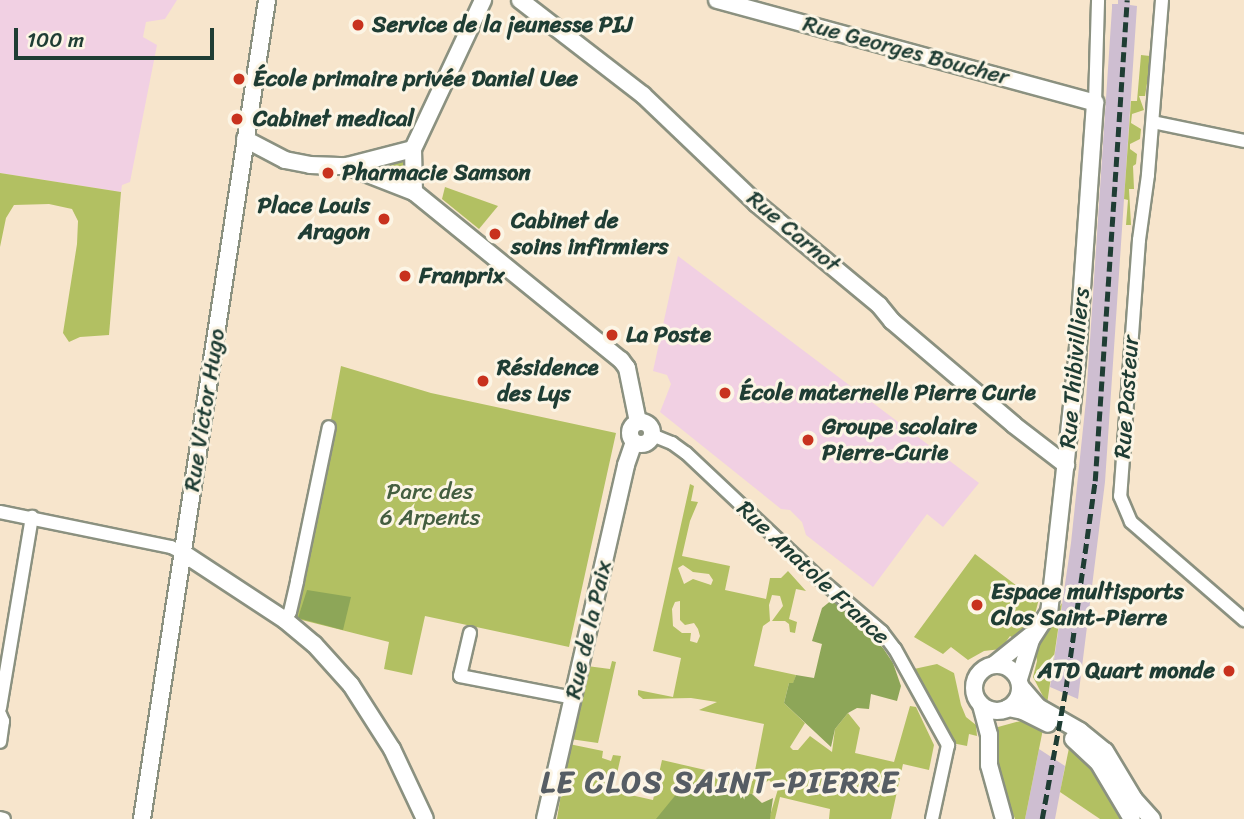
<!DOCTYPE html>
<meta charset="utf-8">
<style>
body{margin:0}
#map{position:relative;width:1244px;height:819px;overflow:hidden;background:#f7e5cc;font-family:Sriracha,sans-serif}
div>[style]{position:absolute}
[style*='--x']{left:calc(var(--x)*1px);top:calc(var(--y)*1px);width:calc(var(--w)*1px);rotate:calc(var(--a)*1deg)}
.built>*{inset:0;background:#f1d0e3}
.industrial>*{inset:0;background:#cebed1}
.green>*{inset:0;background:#b2c062}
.forest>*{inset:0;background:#8da658}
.roads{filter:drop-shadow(2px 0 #8b9180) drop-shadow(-2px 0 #8b9180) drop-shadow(0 2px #8b9180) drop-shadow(0 -2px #8b9180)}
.minor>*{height:12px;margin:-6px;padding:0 6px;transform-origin:6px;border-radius:6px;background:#fff}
.tertiary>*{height:16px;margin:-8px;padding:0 8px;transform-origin:8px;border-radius:8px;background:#fff}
.tertiary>.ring{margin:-8px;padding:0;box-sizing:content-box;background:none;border:16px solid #fff;border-radius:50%}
.rail>*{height:4.5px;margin-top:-2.25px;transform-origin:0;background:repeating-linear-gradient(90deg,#1f3d34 0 10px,transparent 0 15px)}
.dots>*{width:19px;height:19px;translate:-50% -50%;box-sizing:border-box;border:4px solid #fcf5e5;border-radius:50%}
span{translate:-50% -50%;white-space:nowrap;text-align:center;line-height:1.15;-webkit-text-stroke:6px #fcf5e5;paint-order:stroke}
.poi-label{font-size:23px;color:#1f3d34;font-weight:700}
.left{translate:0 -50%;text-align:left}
.right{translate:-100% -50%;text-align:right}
.street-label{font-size:23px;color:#1f3d34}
.park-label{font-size:23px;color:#445e40}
.district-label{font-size:30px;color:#565d64;font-weight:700;letter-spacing:2px}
.scale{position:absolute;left:14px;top:28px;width:200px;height:32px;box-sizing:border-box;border:4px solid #1f3d34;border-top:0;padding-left:9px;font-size:21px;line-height:24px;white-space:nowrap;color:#1f3d34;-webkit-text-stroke:5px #fcf5e5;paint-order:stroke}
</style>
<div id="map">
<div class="built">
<div style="clip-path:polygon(0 0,177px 0,165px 19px,146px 22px,143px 37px,157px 45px,130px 182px,122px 185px,121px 192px,0 173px)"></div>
<div style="clip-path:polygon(678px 256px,979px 483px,943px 527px,927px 514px,873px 587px,806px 535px,802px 522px,790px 510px,781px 509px,660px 412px,671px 384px,667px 375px,653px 371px)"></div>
</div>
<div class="industrial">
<div style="clip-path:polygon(1118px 0,1130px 0,1130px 5px,1137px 6px,1105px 482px,1078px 699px,1050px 687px,1071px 543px,1086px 400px,1112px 8px,1112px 4px,1118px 4px)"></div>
<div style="clip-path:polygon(1039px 749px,1065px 766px,1055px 819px,1025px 819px)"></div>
</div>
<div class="green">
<div style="clip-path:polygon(1141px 55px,1150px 56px,1150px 65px,1145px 96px,1139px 96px,1144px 110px,1132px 114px,1131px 123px,1141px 129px,1140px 139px,1130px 144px,1130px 149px,1137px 154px,1136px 164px,1133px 166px,1134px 189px,1129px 189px,1131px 225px,1126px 225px,1128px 200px,1124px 199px,1131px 101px,1137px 101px)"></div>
<div style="clip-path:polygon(399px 158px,405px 163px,402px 179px,368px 169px)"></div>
<div style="clip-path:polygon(0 173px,121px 192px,109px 335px,80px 337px,69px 342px,63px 333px,77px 244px,78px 221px,72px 209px,49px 204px,14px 205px,6px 218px,0 247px)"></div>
<div style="clip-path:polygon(445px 187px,498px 206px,479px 229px,442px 199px)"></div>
<div style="clip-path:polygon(341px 366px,431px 393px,616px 433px,569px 647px,425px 616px,412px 675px,384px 669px,389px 642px,294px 618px)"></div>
<div style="clip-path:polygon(evenodd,690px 484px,694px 486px,691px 501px,698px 502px,690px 521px,682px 556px,730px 566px,725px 590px,766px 599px,770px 578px,781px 578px,788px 571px,806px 591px,796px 589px,789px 619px,797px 622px,795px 633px,790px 632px,789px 624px,785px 621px,772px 621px,783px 606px,780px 596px,772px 595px,769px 605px,770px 621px,763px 626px,754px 666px,796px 675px,793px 684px,789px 683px,784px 703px,805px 723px,790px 747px,793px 750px,798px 750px,810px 736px,832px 752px,835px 729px,848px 713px,860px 728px,855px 753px,894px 762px,910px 706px,916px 707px,934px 745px,929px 770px,903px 764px,891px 819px,829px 819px,830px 809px,780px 797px,775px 819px,769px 819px,778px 789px,769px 780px,752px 794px,722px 793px,687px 782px,657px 819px,557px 819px,569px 744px,603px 751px,602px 758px,611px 761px,613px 755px,621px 756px,613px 791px,653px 800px,662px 760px,753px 781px,764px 724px,699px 710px,717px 702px,691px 698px,643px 699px,638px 695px,638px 690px,673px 697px,681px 658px,653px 651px,690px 484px,683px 565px,693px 572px,709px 574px,713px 580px,711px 585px,693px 579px,684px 584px,678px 568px,683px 565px,690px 484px,680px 601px,680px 620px,685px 625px,694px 623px,698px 629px,700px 636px,697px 643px,690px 641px,691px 633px,682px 633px,673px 626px,672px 609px,675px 602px,680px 601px)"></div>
<div style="clip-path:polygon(975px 554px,1025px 592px,1028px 586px,1042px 587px,1034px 618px,1015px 639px,1010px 636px,1001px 649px,984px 651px,968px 660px,951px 647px,943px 654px,914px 637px)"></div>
<div style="clip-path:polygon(1062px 603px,1047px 704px,1033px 677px,1037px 661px,1034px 646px)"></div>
<div style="clip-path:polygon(612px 661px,616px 662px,598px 743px,570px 739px,587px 666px,610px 669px)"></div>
<div style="clip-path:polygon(937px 664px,954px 673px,961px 705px,966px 717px,976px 725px,977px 736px,969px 734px,967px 746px,947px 742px,914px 669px)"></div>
<div style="clip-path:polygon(1024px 720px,1043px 729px,1025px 819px,1015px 819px,1000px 780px,994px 747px,998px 727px)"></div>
<div style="clip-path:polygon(1069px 748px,1090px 765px,1120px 819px,1100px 819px,1060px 792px)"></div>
</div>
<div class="forest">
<div style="clip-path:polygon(307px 590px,351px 597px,343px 630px,298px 618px)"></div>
<div style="clip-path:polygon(833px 599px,883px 648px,893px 663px,901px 686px,897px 701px,871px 694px,869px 709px,857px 708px,848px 713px,835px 729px,831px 747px,784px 703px,789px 683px,793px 683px,796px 675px,814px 678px,822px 644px,812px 641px,822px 608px)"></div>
<div style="clip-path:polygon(687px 781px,722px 793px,752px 794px,762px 803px,773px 798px,770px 819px,656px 819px)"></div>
</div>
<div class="roads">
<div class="minor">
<div style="--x:1162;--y:0;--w:176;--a:94.6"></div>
<div style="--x:1148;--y:175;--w:66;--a:97.9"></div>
<div style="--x:1139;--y:240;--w:257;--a:94.2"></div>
<div style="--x:1120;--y:496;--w:28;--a:67"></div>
<div style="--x:1131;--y:522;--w:150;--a:40.9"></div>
<div style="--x:1095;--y:103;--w:103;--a:-88.3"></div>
<div style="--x:1153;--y:122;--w:93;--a:11.8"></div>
<div style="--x:652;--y:435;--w:22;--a:22"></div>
<div style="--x:672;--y:443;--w:17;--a:36"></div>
<div style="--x:686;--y:453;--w:185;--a:43.3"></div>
<div style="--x:821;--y:580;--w:80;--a:40.4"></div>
<div style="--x:882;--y:632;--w:21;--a:53"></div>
<div style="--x:895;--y:649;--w:110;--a:61.1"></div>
<div style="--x:948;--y:745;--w:76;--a:102.2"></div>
<div style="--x:0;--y:512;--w:175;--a:11.6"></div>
<div style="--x:171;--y:547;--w:13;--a:27"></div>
<div style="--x:285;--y:620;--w:9;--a:-58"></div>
<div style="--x:290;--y:612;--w:32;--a:-77"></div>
<div style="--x:297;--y:581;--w:157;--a:-78.3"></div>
<div style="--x:470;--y:633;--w:44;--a:103.1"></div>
<div style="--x:460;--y:676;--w:115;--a:11"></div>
<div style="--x:0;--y:708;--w:194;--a:-80.5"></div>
<div style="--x:0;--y:714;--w:8;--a:67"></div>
<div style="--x:3;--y:721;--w:21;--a:98"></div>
<div style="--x:0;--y:818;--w:4;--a:14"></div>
</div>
<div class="tertiary">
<div style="--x:520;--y:0;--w:155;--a:37.7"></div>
<div style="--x:643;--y:95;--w:156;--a:43.7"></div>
<div style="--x:756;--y:203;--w:160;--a:39.7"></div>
<div style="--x:879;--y:305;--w:21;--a:51"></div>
<div style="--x:892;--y:321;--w:160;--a:40.4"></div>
<div style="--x:1014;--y:425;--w:66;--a:37.6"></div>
<div style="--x:717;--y:0;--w:392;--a:15.2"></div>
<div style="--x:1095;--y:103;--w:258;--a:94"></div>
<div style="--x:1077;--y:360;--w:254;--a:96.3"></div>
<div style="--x:1049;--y:612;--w:33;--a:123"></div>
<div style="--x:1031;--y:640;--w:41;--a:107.1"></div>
<div style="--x:245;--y:139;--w:45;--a:27.7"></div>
<div style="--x:285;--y:160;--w:25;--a:11"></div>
<div style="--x:310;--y:165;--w:37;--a:2"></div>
<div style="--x:347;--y:166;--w:68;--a:-14.4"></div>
<div style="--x:413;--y:149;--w:165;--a:-64.8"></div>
<div style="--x:413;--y:149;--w:43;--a:88.7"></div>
<div style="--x:347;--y:166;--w:72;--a:21.2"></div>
<div style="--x:414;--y:192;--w:267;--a:39.1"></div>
<div style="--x:621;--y:360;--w:10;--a:53"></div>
<div style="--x:627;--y:368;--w:55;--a:78.5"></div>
<div class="ring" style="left:630px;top:422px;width:6px;height:6px"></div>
<div style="--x:183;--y:553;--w:122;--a:33.3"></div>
<div style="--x:285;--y:620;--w:38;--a:40"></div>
<div style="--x:314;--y:644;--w:55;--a:47.9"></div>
<div style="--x:351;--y:685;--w:76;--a:57.4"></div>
<div style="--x:392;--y:749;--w:77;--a:64.8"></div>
<div style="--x:995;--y:664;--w:45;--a:-38.7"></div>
<div class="ring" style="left:974px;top:665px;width:30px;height:30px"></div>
<div style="--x:1020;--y:686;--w:28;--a:49"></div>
<div style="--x:1038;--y:707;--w:48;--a:29.7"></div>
<div style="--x:1080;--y:731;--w:32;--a:39"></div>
<div style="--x:1105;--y:751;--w:56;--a:58.9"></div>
<div style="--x:1134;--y:799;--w:27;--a:48"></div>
<div style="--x:981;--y:705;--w:31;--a:75"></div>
<div style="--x:989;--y:735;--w:30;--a:90"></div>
<div style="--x:989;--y:765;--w:56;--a:74.5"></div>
<div style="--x:1008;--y:708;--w:15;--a:11"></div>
<div style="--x:1023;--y:711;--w:28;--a:27"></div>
<div style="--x:1073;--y:739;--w:34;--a:43"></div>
<div style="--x:1098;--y:762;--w:66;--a:59.2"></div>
<div style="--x:142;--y:819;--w:828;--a:-81.32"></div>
<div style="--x:545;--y:819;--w:363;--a:-77.1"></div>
<div style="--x:626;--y:465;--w:24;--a:-71"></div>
</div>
</div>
<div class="rail">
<div style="--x:1042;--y:819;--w:134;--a:-79.7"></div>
<div style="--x:1066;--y:687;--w:208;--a:-82"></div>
<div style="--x:1095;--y:481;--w:482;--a:-86.2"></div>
</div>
<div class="dots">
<div style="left:358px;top:25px;background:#c8321e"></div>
<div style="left:239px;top:79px;background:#c8321e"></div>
<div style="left:237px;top:119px;background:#c8321e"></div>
<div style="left:328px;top:173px;background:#c8321e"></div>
<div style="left:384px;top:219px;background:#c8321e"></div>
<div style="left:495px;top:234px;background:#c8321e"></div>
<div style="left:405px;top:276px;background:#c8321e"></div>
<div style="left:612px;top:335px;background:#c8321e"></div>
<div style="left:483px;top:381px;background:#c8321e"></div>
<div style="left:725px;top:393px;background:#c8321e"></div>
<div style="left:808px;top:440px;background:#c8321e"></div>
<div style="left:977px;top:605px;background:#c8321e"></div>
<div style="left:1229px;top:671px;background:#c8321e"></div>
</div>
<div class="poi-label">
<span class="left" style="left:372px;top:25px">Service de la jeunesse PIJ</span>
<span class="left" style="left:253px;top:79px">École primaire privée Daniel Uee</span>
<span class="left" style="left:253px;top:119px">Cabinet medical</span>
<span class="left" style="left:342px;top:173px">Pharmacie Samson</span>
<span class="right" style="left:370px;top:219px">Place Louis<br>Aragon</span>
<span class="left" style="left:511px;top:234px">Cabinet de<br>soins infirmiers</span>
<span class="left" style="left:419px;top:276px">Franprix</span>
<span class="left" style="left:626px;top:335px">La Poste</span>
<span class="left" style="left:497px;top:381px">Résidence<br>des Lys</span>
<span class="left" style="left:739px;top:393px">École maternelle Pierre Curie</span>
<span class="left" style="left:822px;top:440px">Groupe scolaire<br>Pierre-Curie</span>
<span class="left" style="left:991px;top:605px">Espace multisports<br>Clos Saint-Pierre</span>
<span class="right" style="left:1215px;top:671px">ATD Quart monde</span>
</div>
<div class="street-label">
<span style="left:906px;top:51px;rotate:15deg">Rue Georges Boucher</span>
<span style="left:793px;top:232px;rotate:40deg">Rue Carnot</span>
<span style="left:1075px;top:368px;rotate:-85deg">Rue Thibivilliers</span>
<span style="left:1127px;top:397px;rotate:-86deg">Rue Pasteur</span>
<span style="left:205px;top:410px;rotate:-81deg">Rue Victor Hugo</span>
<span style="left:813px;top:573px;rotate:43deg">Rue Anatole France</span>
<span style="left:589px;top:630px;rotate:-77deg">Rue de la Paix</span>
</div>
<div class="park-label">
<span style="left:430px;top:505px">Parc des<br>6 Arpents</span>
</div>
<div class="district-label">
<span style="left:720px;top:782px">LE CLOS SAINT-PIERRE</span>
</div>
<div class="scale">100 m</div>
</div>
